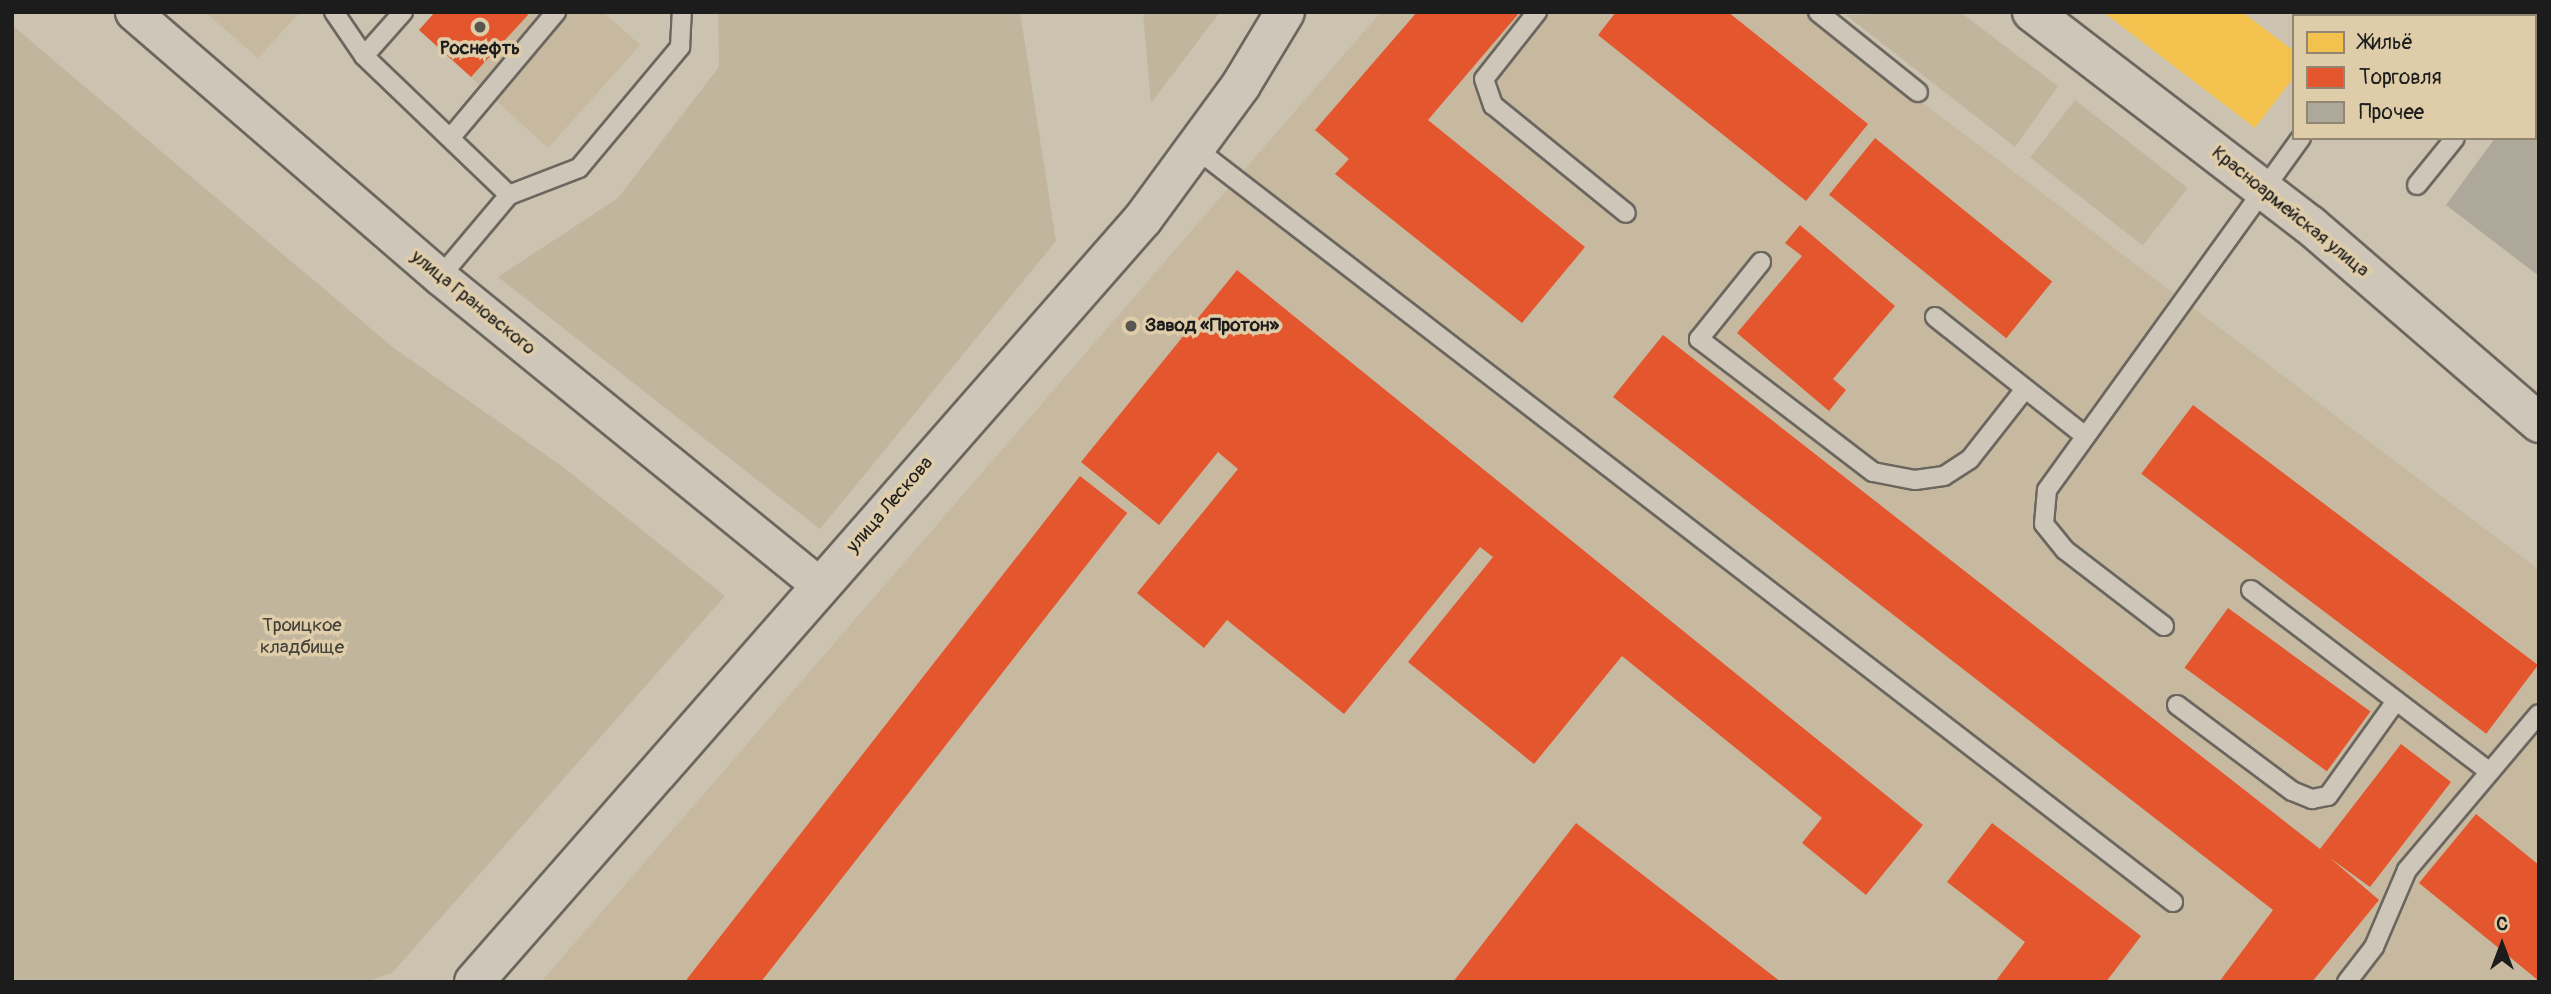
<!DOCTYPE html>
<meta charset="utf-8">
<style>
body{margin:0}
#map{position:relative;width:2551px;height:994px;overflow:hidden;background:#cbc2b0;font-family:Pangolin,sans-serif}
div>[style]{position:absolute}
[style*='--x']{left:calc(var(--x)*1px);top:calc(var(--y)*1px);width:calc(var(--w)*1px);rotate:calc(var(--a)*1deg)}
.built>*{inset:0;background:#c6b9a0}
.green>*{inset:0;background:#c1b59d;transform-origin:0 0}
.homes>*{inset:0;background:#f2c14e}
.shops>*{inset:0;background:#e4572e;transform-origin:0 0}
.building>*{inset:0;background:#aea89b}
.roads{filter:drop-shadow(2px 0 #6b675f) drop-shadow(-2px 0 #6b675f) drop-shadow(0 2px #6b675f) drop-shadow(0 -2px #6b675f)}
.lane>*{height:18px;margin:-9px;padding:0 9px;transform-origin:9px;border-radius:9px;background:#cec6b9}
.street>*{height:35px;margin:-17.5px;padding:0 17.5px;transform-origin:17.5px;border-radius:17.5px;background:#cec6b9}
.secondary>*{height:38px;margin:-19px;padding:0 19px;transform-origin:19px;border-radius:19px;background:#cec6b9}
.dots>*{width:19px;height:19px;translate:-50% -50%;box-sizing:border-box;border:4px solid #dfcdaa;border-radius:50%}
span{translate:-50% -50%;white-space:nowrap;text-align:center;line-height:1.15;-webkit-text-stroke:7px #dfcdaa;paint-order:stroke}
.poi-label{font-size:19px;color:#1c1c1c;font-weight:700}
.left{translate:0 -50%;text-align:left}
.street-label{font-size:19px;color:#1c1c1c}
.park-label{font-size:19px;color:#434038}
.frame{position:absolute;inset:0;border:14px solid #1c1c1c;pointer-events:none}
.legend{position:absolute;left:2292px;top:14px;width:245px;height:126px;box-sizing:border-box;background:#dfcdaa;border:2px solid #918671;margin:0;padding:9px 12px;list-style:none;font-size:21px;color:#1c1c1c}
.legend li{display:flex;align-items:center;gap:14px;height:35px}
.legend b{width:35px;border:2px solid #918671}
.north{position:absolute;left:2467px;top:910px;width:70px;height:70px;-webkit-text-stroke:5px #dfcdaa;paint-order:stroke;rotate:0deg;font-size:19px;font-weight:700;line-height:28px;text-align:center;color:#1c1c1c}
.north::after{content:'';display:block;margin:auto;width:24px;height:32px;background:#1c1c1c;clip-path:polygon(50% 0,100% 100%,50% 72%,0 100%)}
</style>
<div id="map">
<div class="built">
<div style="clip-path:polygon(205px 12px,300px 12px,258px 58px)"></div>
<div style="clip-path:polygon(435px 12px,603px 12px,640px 45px,548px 148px,419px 30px)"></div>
<div style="clip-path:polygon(1381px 12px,1803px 12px,2539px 570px,2539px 982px,541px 982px)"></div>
</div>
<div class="green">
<div style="clip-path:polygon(718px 12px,1020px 12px,1056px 241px,820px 529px,498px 277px,618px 198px,719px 67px)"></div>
<div style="clip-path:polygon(1143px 12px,1220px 12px,1151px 103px)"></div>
<div style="clip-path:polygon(1960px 12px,2058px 86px,2015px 147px,1846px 15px)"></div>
<div style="clip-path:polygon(12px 25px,395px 349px,563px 467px,725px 596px,392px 973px,367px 982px,12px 982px)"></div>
<div style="left:2075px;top:100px;width:143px;height:73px;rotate:38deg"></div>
</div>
<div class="homes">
<div style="clip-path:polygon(2103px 12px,2242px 12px,2294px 51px,2294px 77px,2255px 128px)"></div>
</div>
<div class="shops">
<div style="clip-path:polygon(435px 12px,525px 12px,528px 15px,471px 77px,419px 30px)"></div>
<div style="clip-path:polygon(1417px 12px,1520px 12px,1428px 120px,1585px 247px,1522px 323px,1335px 174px,1349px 159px,1315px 130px)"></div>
<div style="clip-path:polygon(1616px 12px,1728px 12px,1868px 124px,1806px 201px,1598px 35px)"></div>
<div style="left:1875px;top:138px;width:228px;height:73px;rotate:39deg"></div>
<div style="clip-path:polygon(1800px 225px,1895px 306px,1833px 379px,1846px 390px,1829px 411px,1737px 333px,1802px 256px,1785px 243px)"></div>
<div style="clip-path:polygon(1237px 270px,1923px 825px,1866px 895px,1802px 843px,1822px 818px,1622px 656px,1534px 764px,1408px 662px,1493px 557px,1480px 547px,1344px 714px,1227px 620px,1204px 648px,1137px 593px,1238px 469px,1218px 452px,1159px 525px,1081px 462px)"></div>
<div style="clip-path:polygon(1663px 335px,2320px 849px,2401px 744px,2451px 782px,2370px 887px,2330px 858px,2379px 900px,2312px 982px,2219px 982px,2273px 910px,1613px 397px)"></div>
<div style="left:2193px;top:405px;width:432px;height:86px;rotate:37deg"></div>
<div style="left:1080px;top:476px;width:60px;height:639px;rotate:38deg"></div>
<div style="left:2228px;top:608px;width:176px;height:74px;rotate:36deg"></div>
<div style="clip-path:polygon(2476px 814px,2539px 865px,2539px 981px,2419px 883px)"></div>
<div style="clip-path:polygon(1576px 823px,1781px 982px,1453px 982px)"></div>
<div style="clip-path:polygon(1992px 823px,2141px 936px,2106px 982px,1995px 982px,2025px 942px,1947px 882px)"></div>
</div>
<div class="building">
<div style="clip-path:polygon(2539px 79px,2539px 276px,2446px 205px,2495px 138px,2535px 138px)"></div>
</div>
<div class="roads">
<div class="lane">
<div style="--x:334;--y:12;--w:53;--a:55.7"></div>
<div style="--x:364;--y:56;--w:201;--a:43.8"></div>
<div style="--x:509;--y:195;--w:107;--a:130.1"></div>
<div style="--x:1537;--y:12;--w:85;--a:128.3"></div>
<div style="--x:1484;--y:79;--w:28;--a:71"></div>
<div style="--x:1493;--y:105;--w:171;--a:39.1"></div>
<div style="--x:1818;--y:12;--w:128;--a:38.7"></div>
<div style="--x:2327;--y:12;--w:6;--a:39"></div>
<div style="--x:2409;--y:16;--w:6;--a:-45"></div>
<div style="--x:2535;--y:39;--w:6;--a:-45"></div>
<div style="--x:364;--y:56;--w:59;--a:-48.4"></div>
<div style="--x:452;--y:136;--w:162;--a:-50"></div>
<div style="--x:1195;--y:148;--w:1235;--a:37.63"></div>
<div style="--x:2417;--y:185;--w:60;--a:-51"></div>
<div style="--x:509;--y:195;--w:75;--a:-21.1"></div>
<div style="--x:579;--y:168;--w:158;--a:-50.1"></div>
<div style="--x:680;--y:47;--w:35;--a:-87"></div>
<div style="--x:1761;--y:262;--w:99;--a:128.8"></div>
<div style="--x:1699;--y:339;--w:219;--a:37.4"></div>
<div style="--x:1873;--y:472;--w:43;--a:10.8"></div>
<div style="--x:1915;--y:480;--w:29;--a:-8"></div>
<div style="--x:1944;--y:476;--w:31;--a:-33"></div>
<div style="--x:1970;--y:459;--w:89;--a:-51.8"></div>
<div style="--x:1935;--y:317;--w:191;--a:38.4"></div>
<div style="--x:2251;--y:590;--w:300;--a:37.3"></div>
<div style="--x:2164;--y:626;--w:125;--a:-142.5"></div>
<div style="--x:2065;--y:550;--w:33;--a:-129"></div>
<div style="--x:2044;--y:524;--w:34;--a:-85"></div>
<div style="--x:2047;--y:490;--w:434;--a:-54.2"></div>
<div style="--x:2177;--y:705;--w:144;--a:36.8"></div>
<div style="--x:2292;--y:791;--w:22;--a:22"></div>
<div style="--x:2312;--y:799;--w:16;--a:-11"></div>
<div style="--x:2328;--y:796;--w:117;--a:-54.4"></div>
<div style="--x:2347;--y:982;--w:44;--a:-52.4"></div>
<div style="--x:2374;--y:947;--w:84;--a:-66.8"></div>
<div style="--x:2407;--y:870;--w:204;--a:-49.8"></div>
</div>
<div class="street">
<div style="--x:133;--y:12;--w:406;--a:40.8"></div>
<div style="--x:440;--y:277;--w:490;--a:39.1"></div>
</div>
<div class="secondary">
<div style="--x:2032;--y:12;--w:350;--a:37.5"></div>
<div style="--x:2310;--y:225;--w:303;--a:40.8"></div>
<div style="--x:474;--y:982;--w:1015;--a:-48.76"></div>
<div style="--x:1143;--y:219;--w:166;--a:-53.8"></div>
<div style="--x:1241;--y:85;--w:85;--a:-58.9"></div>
</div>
</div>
<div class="dots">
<div style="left:480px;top:27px;background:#595650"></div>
<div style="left:1131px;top:326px;background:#595650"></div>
</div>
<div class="poi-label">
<span style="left:480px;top:49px">Роснефть</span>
<span class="left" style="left:1145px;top:326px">Завод «Протон»</span>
</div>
<div class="street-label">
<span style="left:2290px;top:212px;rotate:39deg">Красноармейская улица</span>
<span style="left:473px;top:303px;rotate:39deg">улица Грановского</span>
<span style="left:890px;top:505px;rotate:-49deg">улица Лескова</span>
</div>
<div class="park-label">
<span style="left:302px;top:637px">Троицкое<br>кладбище</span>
</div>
<div class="frame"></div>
<ul class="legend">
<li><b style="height:19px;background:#f2c14e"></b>Жильё</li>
<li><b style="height:19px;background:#e4572e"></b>Торговля</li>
<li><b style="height:19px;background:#aea89b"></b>Прочее</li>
</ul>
<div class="north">С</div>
</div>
